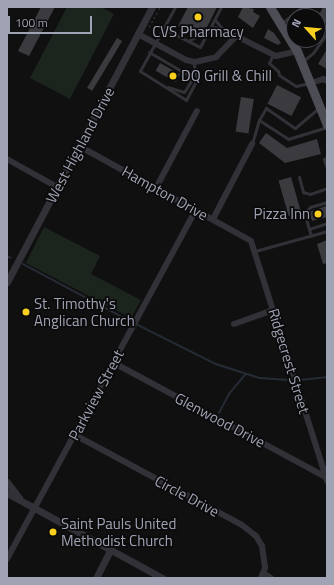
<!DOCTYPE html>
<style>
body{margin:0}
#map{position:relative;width:334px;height:585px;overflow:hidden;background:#101011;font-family:"Titillium Web",sans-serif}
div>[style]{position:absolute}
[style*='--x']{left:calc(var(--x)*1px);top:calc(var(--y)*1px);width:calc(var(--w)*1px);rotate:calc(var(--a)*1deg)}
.green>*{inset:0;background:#1c241e}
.stream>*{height:1.5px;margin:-0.75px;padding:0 0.75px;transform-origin:0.75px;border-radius:0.75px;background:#262c35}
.building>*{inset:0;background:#3a3a3f;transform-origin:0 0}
.path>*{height:1px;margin-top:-0.5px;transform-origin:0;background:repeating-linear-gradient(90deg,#37383e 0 2px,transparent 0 5px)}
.service>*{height:3px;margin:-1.5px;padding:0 1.5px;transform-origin:1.5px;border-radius:1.5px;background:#313137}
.minor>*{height:6px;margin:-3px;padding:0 3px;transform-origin:3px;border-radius:3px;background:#313137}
.tertiary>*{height:7px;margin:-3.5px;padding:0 3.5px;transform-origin:3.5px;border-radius:3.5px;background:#313137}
.primary>*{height:9px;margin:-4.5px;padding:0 4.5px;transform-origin:4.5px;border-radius:4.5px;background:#4d4d56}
.dots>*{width:11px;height:11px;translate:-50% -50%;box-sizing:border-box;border:2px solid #0b0b0c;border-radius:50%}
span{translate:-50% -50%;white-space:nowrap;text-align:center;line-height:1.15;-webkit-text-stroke:3.5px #0b0b0c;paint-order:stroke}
.poi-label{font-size:15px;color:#a0a3b3}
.left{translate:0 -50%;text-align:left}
.right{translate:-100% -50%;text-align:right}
.street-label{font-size:15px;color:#a0a3b3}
.frame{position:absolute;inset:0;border:8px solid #a0a3b3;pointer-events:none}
.north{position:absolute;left:286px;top:8px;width:40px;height:40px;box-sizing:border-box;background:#0b0b0c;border:1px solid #47484f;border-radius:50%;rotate:297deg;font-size:11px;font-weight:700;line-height:16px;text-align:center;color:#a0a3b3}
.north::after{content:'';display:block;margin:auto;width:14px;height:18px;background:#fbcf1e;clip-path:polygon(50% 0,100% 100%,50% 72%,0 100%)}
.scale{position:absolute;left:8px;top:16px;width:84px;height:18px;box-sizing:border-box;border:2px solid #a0a3b3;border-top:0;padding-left:5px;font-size:12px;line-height:14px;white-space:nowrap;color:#a0a3b3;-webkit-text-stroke:3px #0b0b0c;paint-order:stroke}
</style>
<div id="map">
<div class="green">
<div style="clip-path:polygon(67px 7px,101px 7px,114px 14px,70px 99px,30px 78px)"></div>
<div style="clip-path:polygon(44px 227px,100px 256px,91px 274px,141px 300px,131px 318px,26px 263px)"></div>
</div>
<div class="stream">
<div style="--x:7;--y:256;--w:4;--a:27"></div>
<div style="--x:23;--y:264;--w:121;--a:28"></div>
<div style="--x:138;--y:325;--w:87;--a:26.6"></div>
<div style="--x:216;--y:364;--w:46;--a:17.7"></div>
<div style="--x:260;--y:378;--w:29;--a:4"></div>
<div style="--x:300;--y:380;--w:27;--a:-6"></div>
<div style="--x:219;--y:413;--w:21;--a:-62"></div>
<div style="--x:229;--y:394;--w:26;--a:-50"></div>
</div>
<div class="building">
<div style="clip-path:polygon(41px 7px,55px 7px,29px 56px,18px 51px)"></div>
<div style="clip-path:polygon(188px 7px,217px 7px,206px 29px,194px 34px,178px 26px)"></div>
<div style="clip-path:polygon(243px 7px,254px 9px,253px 12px,260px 16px,253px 28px,238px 17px)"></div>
<div style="clip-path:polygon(323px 7px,327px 7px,327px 21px,318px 32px,318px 16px,308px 16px,314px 10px,320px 13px)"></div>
<div style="clip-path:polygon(268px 29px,274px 33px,281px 43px,278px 45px,264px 38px)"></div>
<div style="left:117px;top:38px;width:6px;height:58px;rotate:31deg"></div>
<div style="clip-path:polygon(327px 49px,327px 69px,318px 64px)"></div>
<div style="left:160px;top:63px;width:23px;height:9px;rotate:29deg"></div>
<div style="left:277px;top:85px;width:27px;height:21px;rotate:27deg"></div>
<div style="left:241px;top:97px;width:13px;height:35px;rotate:9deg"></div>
<div style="clip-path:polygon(266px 133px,287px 148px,317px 139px,321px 154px,285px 163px,259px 143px)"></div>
<div style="left:291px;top:177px;width:37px;height:13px;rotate:74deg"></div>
<div style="clip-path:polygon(326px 206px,327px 217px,312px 221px,309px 212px)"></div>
<div style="clip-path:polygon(327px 240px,327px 263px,323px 264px,317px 244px)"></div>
</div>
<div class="path">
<div style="--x:149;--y:27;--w:23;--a:-61"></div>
</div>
<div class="service">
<div style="--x:175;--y:7;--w:73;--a:118.7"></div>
<div style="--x:140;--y:71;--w:54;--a:32.2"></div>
<div style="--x:186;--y:100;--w:24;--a:-62"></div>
<div style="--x:197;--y:79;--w:18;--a:-103"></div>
<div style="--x:215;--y:20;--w:11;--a:49"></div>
<div style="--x:282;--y:23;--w:26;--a:-39"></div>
<div style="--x:211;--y:27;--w:11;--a:5"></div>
<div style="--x:222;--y:28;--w:16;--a:30"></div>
<div style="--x:164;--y:29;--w:40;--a:26.6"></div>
<div style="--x:200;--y:47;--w:45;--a:-62.3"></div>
<div style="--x:188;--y:41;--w:22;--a:-27"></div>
<div style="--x:149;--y:52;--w:48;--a:30.3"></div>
<div style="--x:190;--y:76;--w:5;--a:79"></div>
<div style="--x:191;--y:81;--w:13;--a:122"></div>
<div style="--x:184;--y:92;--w:17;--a:-163"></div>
<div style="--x:273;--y:55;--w:9;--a:117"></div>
<div style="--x:269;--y:63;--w:12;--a:42"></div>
<div style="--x:278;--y:71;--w:4;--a:76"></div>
<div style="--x:279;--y:75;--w:20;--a:33"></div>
<div style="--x:296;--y:86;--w:14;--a:-12"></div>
<div style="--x:303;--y:61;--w:13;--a:-39"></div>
<div style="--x:313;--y:53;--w:24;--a:-55"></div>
<div style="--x:259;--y:120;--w:14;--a:-60"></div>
<div style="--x:266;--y:108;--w:35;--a:35"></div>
<div style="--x:295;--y:128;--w:30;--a:-40"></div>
<div style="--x:252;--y:144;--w:25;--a:-74"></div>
<div style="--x:259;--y:120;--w:35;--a:33"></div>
<div style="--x:288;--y:139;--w:41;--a:-17.1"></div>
<div style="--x:327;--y:157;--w:4;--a:146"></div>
<div style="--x:324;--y:159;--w:10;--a:73"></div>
<div style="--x:299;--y:177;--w:16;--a:75"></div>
<div style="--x:303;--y:192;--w:7;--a:16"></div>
<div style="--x:310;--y:194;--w:18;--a:-19"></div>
<div style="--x:309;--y:229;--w:19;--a:-18"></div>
<div style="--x:311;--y:236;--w:22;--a:-106"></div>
<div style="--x:305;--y:215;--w:4;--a:-76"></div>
<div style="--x:306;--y:211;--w:6;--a:-45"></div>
<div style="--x:310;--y:207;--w:18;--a:-16"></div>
<div style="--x:255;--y:251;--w:75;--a:-15.5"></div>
</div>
<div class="minor">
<div style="--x:138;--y:34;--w:55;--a:28.4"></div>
<div style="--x:186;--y:60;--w:9;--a:13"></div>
<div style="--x:195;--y:62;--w:22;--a:-13"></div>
<div style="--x:216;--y:57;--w:29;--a:-46"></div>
<div style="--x:236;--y:36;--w:45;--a:26.6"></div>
<div style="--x:276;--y:56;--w:22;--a:-13"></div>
<div style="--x:311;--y:83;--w:13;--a:-18"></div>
<div style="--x:323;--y:79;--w:4;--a:27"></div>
<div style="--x:79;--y:146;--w:196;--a:28.9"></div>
<div style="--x:251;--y:241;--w:252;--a:72.4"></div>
<div style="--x:7;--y:159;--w:57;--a:29.2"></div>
<div style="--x:156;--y:188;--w:87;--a:-62"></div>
<div style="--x:213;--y:219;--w:85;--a:-62.5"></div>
<div style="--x:234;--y:324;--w:41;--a:-19.7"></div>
<div style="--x:114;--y:363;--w:241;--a:28.3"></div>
<div style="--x:75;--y:435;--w:190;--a:28.3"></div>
<div style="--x:242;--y:525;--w:18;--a:38"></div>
<div style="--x:256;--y:536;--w:12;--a:59"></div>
<div style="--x:262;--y:546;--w:22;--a:82"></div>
<div style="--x:265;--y:568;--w:11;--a:112"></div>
<div style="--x:7;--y:559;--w:397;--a:-61.6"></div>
<div style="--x:263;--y:573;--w:9;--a:32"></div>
</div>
<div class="tertiary">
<div style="--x:7;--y:282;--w:311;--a:-62.2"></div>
<div style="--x:7;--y:482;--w:20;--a:53"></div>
<div style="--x:7;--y:493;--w:177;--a:28.7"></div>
<div style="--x:96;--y:578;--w:30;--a:-63"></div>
</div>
<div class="primary">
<div style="--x:270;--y:7;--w:52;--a:58.5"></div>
<div style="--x:297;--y:51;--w:80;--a:67.9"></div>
</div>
<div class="dots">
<div style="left:198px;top:17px;background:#fbcf1e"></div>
<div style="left:173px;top:76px;background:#fbcf1e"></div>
<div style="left:318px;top:214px;background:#fbcf1e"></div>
<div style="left:26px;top:312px;background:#fbcf1e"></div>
<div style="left:53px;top:532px;background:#fbcf1e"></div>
</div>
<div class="poi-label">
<span style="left:198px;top:32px">CVS Pharmacy</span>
<span class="left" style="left:181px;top:76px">DQ Grill &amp; Chill</span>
<span class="right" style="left:310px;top:214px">Pizza Inn</span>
<span class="left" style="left:34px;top:312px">St. Timothy's<br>Anglican Church</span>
<span class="left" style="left:61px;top:532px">Saint Pauls United<br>Methodist Church</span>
</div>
<div class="street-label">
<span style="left:80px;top:145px;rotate:-62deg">West Highland Drive</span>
<span style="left:165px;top:193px;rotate:29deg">Hampton Drive</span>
<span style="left:289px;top:361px;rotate:73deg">Ridgecrest Street</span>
<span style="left:96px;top:395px;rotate:-62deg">Parkview Street</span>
<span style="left:220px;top:420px;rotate:28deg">Glenwood Drive</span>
<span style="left:187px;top:496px;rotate:28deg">Circle Drive</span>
</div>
<div class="frame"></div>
<div class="north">N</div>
<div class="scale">100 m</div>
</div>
